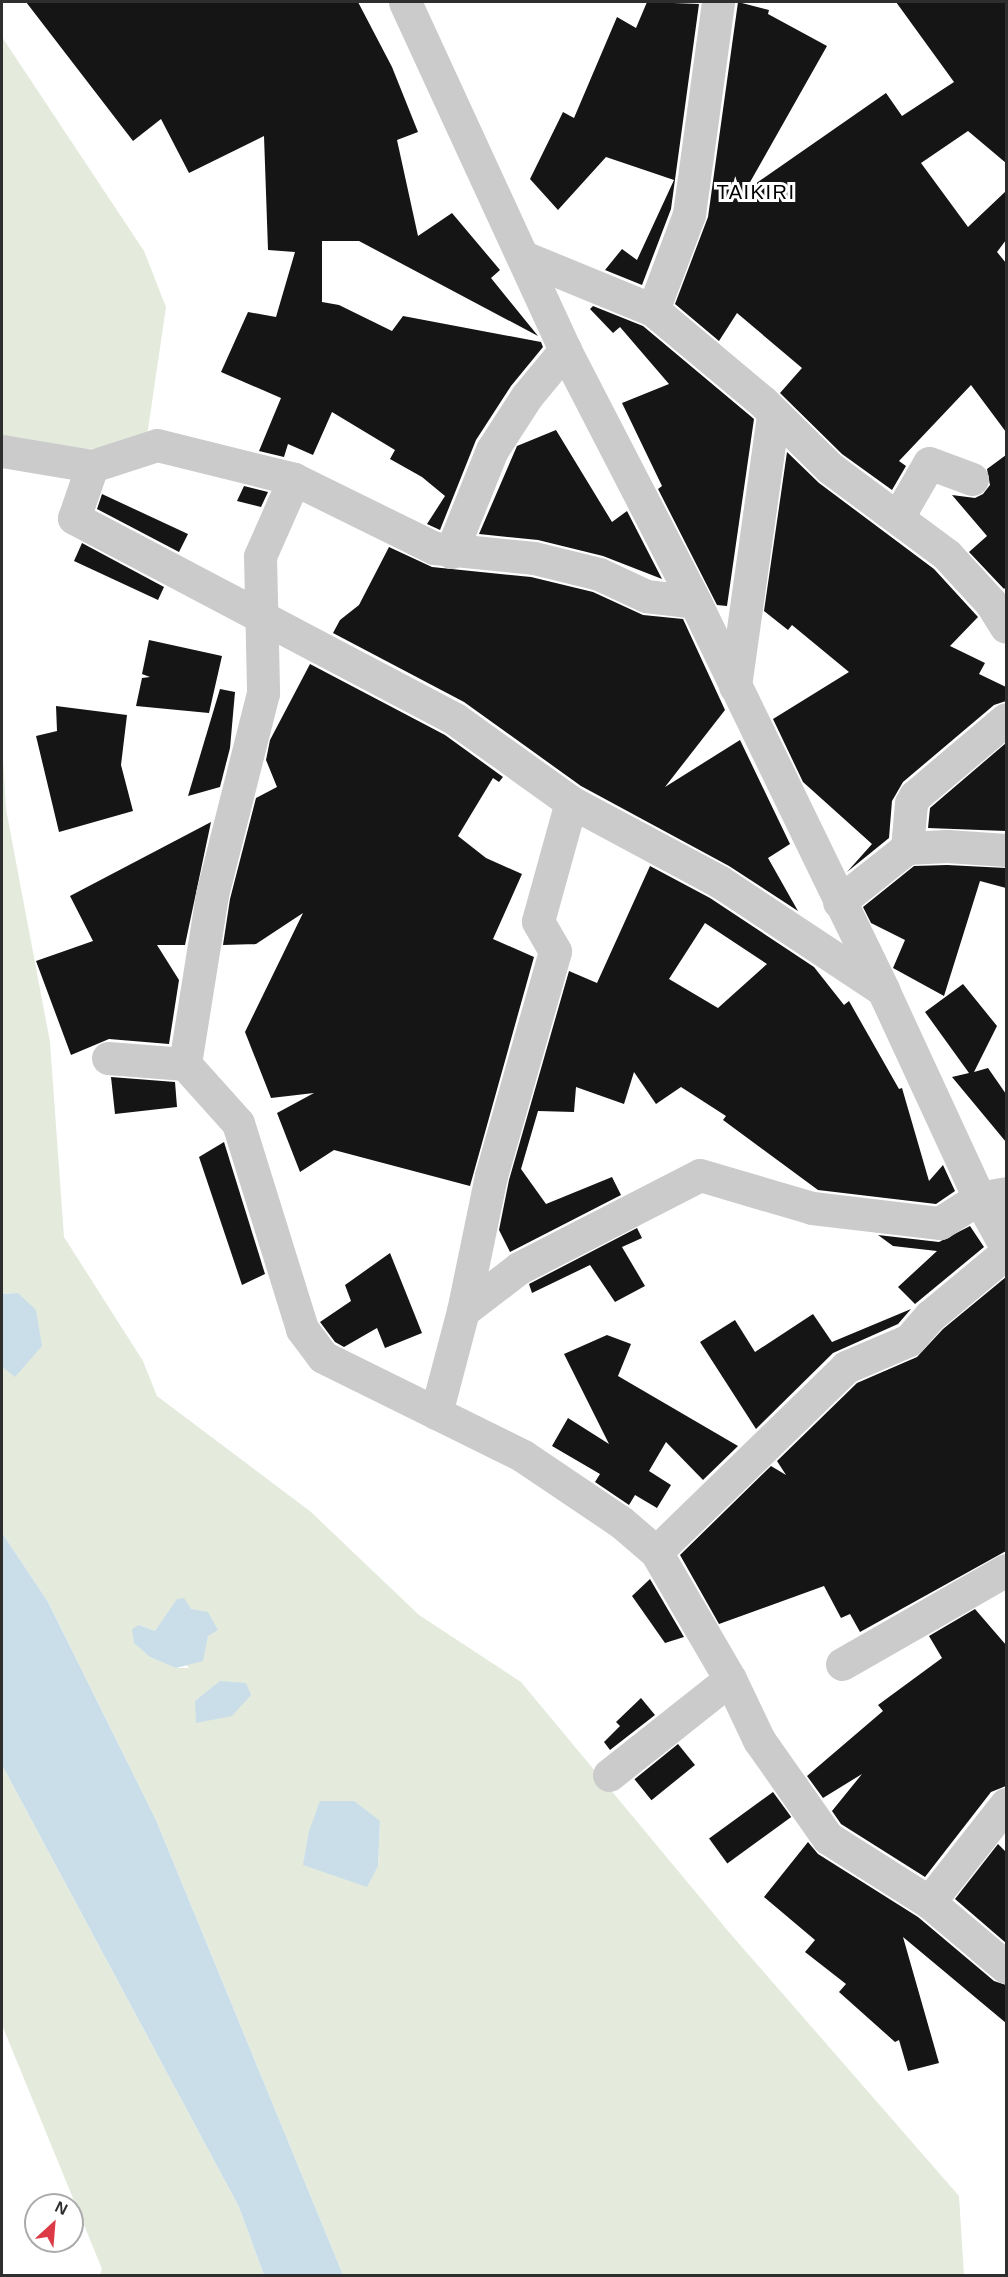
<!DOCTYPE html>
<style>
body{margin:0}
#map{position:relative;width:1008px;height:2277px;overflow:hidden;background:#fff;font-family:Arial,sans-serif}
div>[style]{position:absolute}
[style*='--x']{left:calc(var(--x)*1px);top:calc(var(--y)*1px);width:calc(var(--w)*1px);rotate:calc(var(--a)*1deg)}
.green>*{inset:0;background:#e4ebdd}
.water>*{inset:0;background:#cadeea}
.building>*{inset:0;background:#151515;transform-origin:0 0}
.minor>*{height:33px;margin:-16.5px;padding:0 16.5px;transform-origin:16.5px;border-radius:16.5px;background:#cbcbcb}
.tertiary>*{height:33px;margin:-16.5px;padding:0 16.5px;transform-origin:16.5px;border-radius:16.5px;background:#cbcbcb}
span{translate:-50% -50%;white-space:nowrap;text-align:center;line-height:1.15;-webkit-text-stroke:6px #fff;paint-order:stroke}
.quarter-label{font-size:20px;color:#000;letter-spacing:1.5px}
.frame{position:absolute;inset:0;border:3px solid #2e2e2e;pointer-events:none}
.north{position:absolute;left:24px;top:2193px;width:60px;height:60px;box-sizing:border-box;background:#fff;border:2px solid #ababab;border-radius:50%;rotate:26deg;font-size:16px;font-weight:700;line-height:24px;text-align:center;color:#2e2e2e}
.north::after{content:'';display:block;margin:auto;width:21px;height:27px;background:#dc3a47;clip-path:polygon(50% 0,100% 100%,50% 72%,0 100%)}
</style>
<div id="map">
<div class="green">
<div style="clip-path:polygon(2px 37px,144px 251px,166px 307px,146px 443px,61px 452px,2px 439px)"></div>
<div style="clip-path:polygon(evenodd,2px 741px,6px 809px,50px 1042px,64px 1237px,143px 1361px,157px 1396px,311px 1512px,419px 1615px,521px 1682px,728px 1931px,959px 2196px,964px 2275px,343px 2275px,156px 1820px,48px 1602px,2px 1533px,2px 1367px,15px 1376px,18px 1293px,2px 1294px,2px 741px,139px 1625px,155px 1631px,189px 1668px,177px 1668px,150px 1657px,139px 1625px,2px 741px,320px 1801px,380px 1821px,378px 1866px,320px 1801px)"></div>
<div style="clip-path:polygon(2px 1765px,239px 2207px,264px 2275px,100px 2275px,102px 2269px,2px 2025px)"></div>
</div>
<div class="water">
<div style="clip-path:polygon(18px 1293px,36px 1310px,42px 1346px,15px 1377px,2px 1367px,2px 1294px)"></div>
<div style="clip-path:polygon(2px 1533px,48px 1602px,156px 1820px,343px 2275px,264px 2275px,239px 2207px,2px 1765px)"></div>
<div style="clip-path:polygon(184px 1598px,191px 1609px,208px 1612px,218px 1630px,208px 1636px,203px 1661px,176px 1668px,150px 1657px,134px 1643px,132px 1629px,139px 1625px,155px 1631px,177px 1599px)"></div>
<div style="clip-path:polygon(220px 1681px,246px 1683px,251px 1695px,232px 1716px,196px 1723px,195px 1701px)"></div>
<div style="clip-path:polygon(320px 1801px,354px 1801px,380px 1821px,378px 1866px,367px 1887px,303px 1865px,309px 1831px)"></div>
</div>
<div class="building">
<div style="clip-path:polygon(26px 2px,358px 2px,392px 67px,418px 132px,397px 140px,418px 236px,452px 213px,500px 270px,491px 278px,538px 336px,359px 241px,322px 241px,322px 302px,339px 305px,392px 331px,403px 316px,541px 342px,543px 347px,511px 386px,476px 440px,440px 530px,427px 524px,445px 496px,422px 477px,390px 459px,395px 450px,332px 412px,313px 455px,288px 444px,284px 457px,259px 451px,281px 398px,221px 372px,248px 312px,276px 317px,295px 252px,268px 250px,264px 136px,189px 173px,161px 119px,133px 141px)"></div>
<div style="clip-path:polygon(647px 2px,699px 4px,671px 209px,642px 285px,605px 270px,622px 249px,637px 260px,674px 180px,606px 157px,558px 210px,530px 179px,563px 112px,574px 118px,617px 17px,636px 28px)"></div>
<div style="clip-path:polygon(738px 2px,769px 10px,768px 14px,827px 46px,745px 191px,886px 93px,902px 116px,954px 82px,896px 2px,1006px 2px,1006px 163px,968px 131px,921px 163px,968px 227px,1006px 191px,1006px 240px,997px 252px,1006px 263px,1006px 432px,971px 385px,899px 461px,906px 466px,892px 490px,842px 454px,780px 393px,802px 368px,737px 313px,719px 341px,675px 304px,708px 217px)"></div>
<div style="clip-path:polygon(593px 306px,643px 326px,754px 419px,727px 606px,717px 605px,658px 489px,662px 486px,622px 403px,669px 384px,620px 327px,613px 333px,590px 309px)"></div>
<div style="clip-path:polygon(556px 430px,612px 522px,627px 511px,662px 579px,603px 556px,538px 540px,479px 534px,517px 446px)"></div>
<div style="clip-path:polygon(787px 452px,819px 483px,934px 569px,978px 617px,950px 646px,985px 663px,979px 674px,1006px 687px,1006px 701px,994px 705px,903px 782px,892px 801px,889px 838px,847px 872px,872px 844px,803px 782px,773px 719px,849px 672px,792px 625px,788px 630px,764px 611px)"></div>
<div style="clip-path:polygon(1006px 455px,1006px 587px,1004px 589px,969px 552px,987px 536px,952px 495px,975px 498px,983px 494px,990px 485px,987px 469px)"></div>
<div style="clip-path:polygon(244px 486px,268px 492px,261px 507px,237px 501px)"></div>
<div style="clip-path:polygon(102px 494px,188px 534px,179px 552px,97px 509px)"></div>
<div style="clip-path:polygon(82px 543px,164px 587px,158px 600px,74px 561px)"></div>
<div style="clip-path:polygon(389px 547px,432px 567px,531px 577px,593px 592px,643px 615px,683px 619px,725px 710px,665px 787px,740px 740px,790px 844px,768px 858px,798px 911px,729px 866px,581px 786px,464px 702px,333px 633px,340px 620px,359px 605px)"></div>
<div style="clip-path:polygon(149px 640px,222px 656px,209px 713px,136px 706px,142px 678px,150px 677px,142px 674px)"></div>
<div style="clip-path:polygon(310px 664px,445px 735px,503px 777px,499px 782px,493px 778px,458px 836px,486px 858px,522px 874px,493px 939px,534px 957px,470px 1186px,334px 1150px,300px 1172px,277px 1113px,314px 1093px,271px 1098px,245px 1032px,303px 913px,256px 944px,223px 945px,230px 899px,256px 798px,277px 787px,266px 760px,270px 740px)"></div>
<div style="clip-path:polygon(220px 689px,235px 692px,230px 748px,220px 787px,188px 796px)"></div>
<div style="clip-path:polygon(56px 706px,127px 715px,121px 765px,133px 811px,59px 832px,36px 736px,57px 731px)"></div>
<div style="clip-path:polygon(1006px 743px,1006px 831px,928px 828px,930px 808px)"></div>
<div style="clip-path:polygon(211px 822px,185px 945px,157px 945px,179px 980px,169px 1044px,109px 1039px,71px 1055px,36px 961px,93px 941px,70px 896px)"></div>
<div style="clip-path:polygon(947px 865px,1006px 868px,1006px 888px,980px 881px,944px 996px,893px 968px,905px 940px,871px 923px,863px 907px,914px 866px)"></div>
<div style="clip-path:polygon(evenodd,650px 866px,710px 898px,814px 967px,844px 1005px,849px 1001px,899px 1089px,902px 1088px,929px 1181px,943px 1165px,955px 1191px,936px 1204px,818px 1190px,723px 1120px,726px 1116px,681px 1087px,656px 1104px,634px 1072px,624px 1104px,576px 1087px,574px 1112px,538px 1111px,521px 1169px,546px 1204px,612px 1177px,621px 1195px,510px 1252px,499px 1230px,509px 1180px,569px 971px,597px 983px,650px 866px,705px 923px,767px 964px,718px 1008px,669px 979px,705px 923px)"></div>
<div style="clip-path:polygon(963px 984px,997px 1026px,974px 1072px,988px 1068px,1006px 1094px,1006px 1142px,952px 1077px,969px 1073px,925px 1012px)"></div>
<div style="clip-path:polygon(111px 1077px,175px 1082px,177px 1107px,115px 1114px)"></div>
<div style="clip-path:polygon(224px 1142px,265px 1274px,242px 1285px,199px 1157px)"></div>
<div style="clip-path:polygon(970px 1226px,984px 1247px,915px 1304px,898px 1287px,937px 1251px,893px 1246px,878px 1235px,939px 1242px)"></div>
<div style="clip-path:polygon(637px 1228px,642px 1238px,622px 1247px,645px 1286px,615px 1302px,590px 1265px,532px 1293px,529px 1284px)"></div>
<div style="clip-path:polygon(390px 1253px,422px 1333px,385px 1348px,377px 1328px,344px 1347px,335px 1342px,320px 1322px,351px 1301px,345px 1285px)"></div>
<div style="clip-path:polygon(1006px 1277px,1006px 1551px,860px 1632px,850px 1614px,841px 1618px,824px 1586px,719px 1624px,680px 1555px,771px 1466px,786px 1475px,777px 1461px,857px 1383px,917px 1357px,943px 1329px)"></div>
<div style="clip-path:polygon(911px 1309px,898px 1324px,833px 1353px,756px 1429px,700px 1342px,735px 1320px,755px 1352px,813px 1314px,832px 1342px)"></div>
<div style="clip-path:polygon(607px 1335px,631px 1344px,618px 1376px,738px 1446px,703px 1480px,666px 1442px,649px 1471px,671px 1485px,657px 1508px,635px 1495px,629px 1505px,595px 1482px,600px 1474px,552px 1446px,568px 1418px,609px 1444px,564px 1354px)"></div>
<div style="clip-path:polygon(650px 1579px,684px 1637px,665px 1643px,632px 1596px)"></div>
<div style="clip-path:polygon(975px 1609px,1006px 1645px,1006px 1786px,991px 1792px,925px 1877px,841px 1824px,832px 1811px,862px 1774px,823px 1798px,807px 1776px,883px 1711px,878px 1705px,942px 1658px,929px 1636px)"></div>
<div style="clip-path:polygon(641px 1698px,655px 1715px,610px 1750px,604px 1742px,620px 1726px,616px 1722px)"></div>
<div style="left:678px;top:1744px;width:27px;height:56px;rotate:51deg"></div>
<div style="left:773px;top:1792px;width:31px;height:79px;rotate:54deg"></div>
<div style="clip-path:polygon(808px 1842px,818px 1854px,918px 1917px,994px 1981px,1006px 1985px,1006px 2023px,903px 1937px,939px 2063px,908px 2071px,899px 2040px,895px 2042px,839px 1992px,846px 1984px,805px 1952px,815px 1940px,764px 1897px)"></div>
<div style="clip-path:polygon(998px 1844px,1006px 1852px,1006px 1943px,955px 1899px)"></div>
</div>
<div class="minor">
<div style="--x:526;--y:258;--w:137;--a:22.3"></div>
<div style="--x:653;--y:310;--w:142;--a:39.9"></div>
<div style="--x:762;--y:401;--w:95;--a:44.6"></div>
<div style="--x:830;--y:468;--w:146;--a:36.6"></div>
<div style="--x:947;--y:555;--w:65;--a:47.5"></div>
<div style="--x:991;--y:603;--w:28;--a:58"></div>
<div style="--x:653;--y:310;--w:103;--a:-69.4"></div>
<div style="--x:689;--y:214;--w:214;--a:-82.2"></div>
<div style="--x:2;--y:451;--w:91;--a:9.5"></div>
<div style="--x:92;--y:466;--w:68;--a:-17.9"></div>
<div style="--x:157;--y:445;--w:141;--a:13.9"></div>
<div style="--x:294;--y:479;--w:156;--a:26.2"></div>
<div style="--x:434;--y:548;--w:100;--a:5.7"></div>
<div style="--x:534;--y:558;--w:67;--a:13.8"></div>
<div style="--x:599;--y:574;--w:52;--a:25.1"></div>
<div style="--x:646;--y:596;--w:49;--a:7"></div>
<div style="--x:92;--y:466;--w:55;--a:109.1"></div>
<div style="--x:74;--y:518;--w:431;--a:27.8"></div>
<div style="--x:455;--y:719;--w:143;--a:35.6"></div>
<div style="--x:571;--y:802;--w:169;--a:28.2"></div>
<div style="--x:720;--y:882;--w:196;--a:33.5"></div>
<div style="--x:294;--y:479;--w:84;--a:113.8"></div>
<div style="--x:260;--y:556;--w:137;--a:88.7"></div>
<div style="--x:263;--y:693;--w:208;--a:104.2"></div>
<div style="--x:212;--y:895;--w:171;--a:99.1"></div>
<div style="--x:185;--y:1064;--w:79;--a:48.1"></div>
<div style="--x:238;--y:1123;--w:216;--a:72.7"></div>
<div style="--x:302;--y:1329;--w:35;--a:53"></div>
<div style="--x:323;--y:1357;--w:223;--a:26.3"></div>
<div style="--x:523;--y:1456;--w:118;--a:34"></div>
<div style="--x:621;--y:1522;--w:46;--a:40.6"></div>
<div style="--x:656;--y:1552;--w:147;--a:59.8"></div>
<div style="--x:730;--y:1679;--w:68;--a:64.6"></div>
<div style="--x:759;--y:1740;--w:120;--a:54.9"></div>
<div style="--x:828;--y:1838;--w:120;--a:32.4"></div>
<div style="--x:929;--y:1902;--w:101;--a:40.2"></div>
<div style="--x:898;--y:517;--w:62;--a:-60.1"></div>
<div style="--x:929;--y:463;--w:46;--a:20.4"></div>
<div style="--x:451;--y:552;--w:110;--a:-68.1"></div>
<div style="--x:492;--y:450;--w:64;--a:-57.1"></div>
<div style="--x:527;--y:396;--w:60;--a:-50.4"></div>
<div style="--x:735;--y:686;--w:273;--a:-82"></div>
<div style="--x:907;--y:848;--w:40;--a:-2.9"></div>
<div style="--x:947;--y:846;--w:59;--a:3.9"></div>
<div style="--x:839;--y:902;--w:87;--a:-38.5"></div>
<div style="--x:907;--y:848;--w:45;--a:-84.9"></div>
<div style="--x:911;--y:803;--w:8;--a:-60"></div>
<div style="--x:915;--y:796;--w:119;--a:-40.2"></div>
<div style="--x:108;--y:1058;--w:77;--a:4.5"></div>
<div style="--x:463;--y:1311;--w:71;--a:-37.5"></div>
<div style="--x:519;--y:1268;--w:203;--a:-27.2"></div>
<div style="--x:700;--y:1175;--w:117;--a:16.4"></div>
<div style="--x:812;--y:1208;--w:129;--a:6.7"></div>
<div style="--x:940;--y:1223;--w:46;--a:-32.7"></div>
<div style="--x:979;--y:1198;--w:27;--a:-10"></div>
<div style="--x:436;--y:1413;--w:106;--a:-75.2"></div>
<div style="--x:463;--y:1311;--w:138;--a:-78.3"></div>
<div style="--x:491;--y:1176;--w:234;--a:-74.1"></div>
<div style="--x:555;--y:951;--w:34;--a:-120"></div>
<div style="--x:538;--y:921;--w:123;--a:-74.5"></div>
<div style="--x:656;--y:1552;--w:265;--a:-44.2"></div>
<div style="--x:846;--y:1367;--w:69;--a:-23.2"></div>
<div style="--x:909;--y:1340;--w:32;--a:-49"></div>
<div style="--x:930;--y:1316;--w:99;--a:-39.7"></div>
<div style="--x:842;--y:1664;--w:189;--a:-29.8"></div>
<div style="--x:609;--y:1775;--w:154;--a:-38.4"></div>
<div style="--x:929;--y:1902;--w:125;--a:-51.8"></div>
</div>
<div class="tertiary">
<div style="--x:405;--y:2;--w:383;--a:65.3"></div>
<div style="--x:565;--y:350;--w:284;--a:62.7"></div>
<div style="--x:695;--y:602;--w:431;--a:64.1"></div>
<div style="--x:883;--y:990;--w:229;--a:65.2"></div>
<div style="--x:979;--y:1198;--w:56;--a:61.1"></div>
</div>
<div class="quarter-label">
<span style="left:756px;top:192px">TAIKIRI</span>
</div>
<div class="frame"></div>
<div class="north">N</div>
</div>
